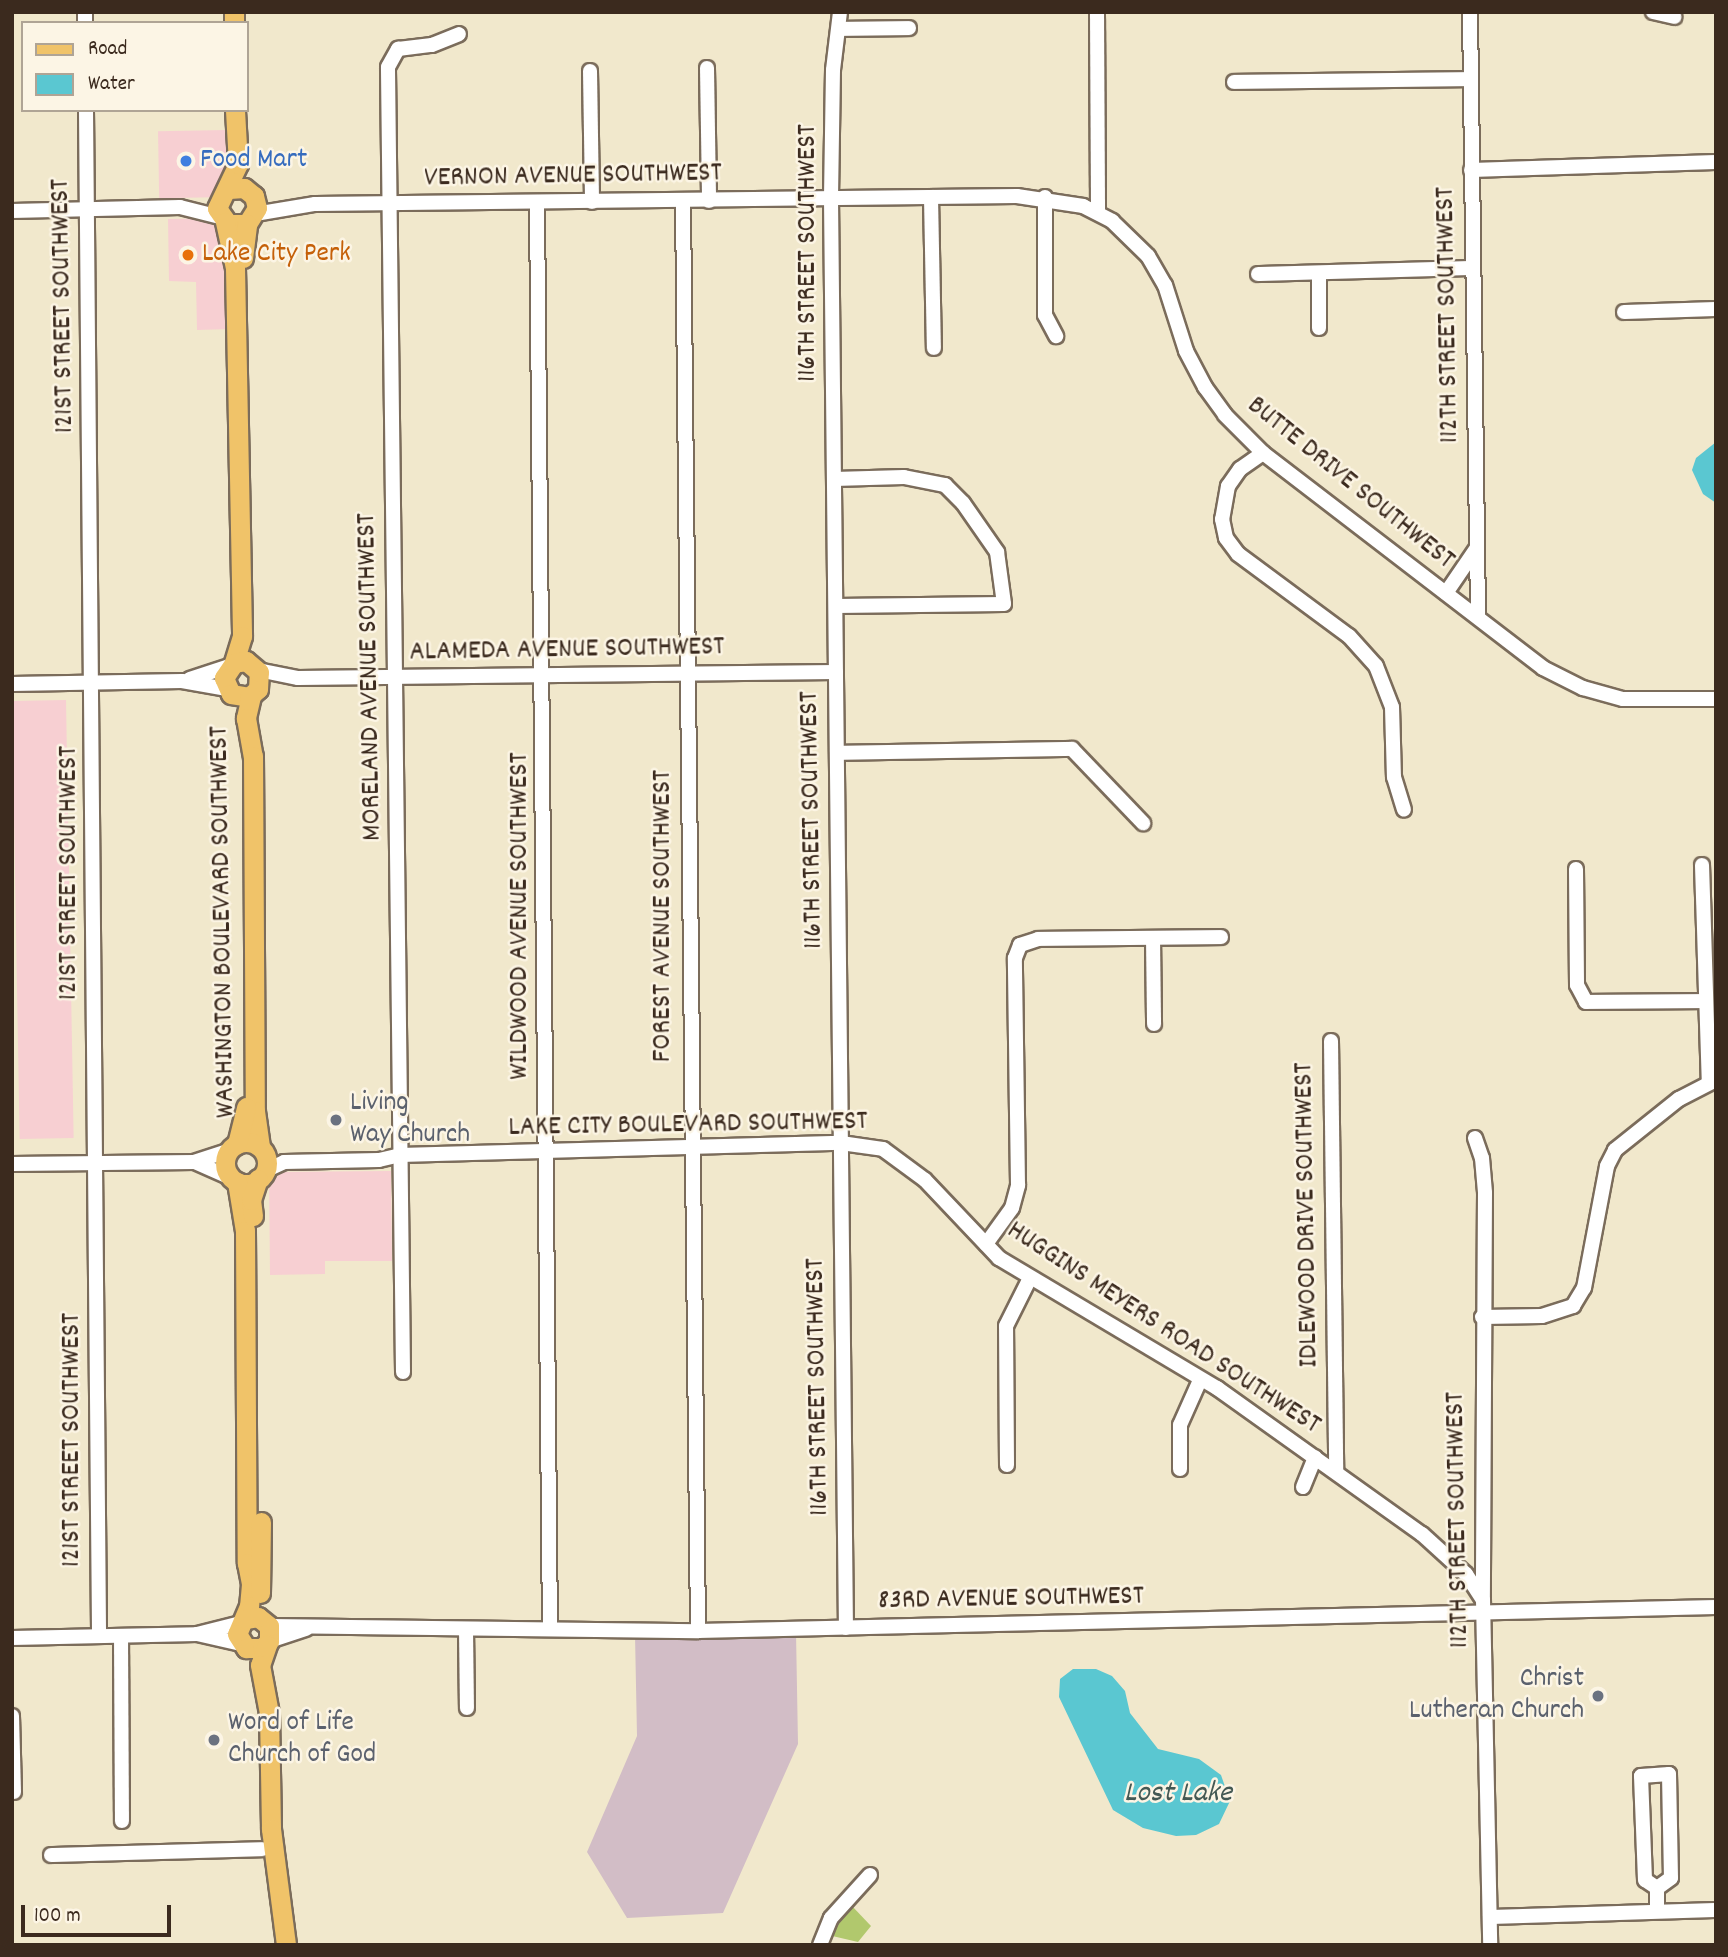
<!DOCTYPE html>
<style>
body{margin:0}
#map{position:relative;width:1728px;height:1957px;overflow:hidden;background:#f1e8cc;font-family:Dekko,sans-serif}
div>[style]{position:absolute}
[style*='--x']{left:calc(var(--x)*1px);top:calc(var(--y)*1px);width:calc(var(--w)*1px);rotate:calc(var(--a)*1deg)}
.built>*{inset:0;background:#f7cfd2;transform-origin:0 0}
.industrial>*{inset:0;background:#d2bdc6}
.green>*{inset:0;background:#b1c86d}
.water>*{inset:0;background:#5ac7d1}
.roads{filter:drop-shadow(2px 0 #7b6c5b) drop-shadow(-2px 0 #7b6c5b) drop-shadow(0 2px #7b6c5b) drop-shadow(0 -2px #7b6c5b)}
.minor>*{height:14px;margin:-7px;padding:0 7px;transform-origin:7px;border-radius:7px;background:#fff}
.major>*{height:19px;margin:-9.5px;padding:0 9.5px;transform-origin:9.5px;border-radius:9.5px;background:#f0c369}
.major>.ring{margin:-9.5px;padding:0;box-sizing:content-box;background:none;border:19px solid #f0c369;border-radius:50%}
.dots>*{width:19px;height:19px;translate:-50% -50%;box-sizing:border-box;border:4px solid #fcf5e5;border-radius:50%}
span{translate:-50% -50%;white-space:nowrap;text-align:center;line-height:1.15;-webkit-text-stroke:5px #fcf5e5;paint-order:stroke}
.shop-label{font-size:28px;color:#366cbe}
.left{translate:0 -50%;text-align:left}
.street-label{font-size:28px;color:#3b2a1e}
.food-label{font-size:28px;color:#c56008}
.worship-label{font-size:28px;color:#5b616d}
.right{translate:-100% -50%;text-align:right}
.water-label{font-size:30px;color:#445954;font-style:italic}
.frame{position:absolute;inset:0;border:14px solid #3b2a1e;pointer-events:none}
.legend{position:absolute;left:21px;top:21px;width:228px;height:91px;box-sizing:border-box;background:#fcf5e5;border:2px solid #afa495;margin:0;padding:9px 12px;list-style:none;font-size:21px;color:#3b2a1e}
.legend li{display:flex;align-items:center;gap:14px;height:35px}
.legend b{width:35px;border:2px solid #afa495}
.scale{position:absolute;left:21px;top:1905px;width:150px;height:32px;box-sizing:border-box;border:4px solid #3b2a1e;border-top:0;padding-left:9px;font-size:21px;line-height:24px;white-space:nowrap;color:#3b2a1e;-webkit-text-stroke:5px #fcf5e5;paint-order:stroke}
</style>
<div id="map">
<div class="built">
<div style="left:227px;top:130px;width:67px;height:69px;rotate:89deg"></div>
<div style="clip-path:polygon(220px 218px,231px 329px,197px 330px,196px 282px,169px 281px,168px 219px)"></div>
<div style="left:66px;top:700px;width:438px;height:54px;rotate:89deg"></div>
<div style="clip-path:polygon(391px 1171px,392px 1261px,325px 1261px,325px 1274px,270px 1275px,269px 1172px)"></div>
</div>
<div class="industrial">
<div style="clip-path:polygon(796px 1632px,798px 1744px,723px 1913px,627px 1918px,587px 1852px,637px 1736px,635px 1635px)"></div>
</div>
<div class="green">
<div style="clip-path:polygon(851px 1905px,871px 1926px,858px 1942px,828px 1935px)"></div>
</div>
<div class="water">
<div style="clip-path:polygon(1716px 442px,1716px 503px,1703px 494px,1692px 470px,1696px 458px)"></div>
<div style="clip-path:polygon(1073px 1669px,1096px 1669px,1112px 1676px,1125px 1691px,1130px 1713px,1158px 1749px,1199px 1759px,1221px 1775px,1230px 1801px,1219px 1824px,1196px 1835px,1176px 1836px,1143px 1828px,1113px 1810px,1059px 1697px,1060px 1679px)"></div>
</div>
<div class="roads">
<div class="minor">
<div style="--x:85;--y:12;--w:11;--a:90"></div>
<div style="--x:840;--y:12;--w:58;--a:96.9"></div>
<div style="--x:833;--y:70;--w:129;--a:90.9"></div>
<div style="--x:831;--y:199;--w:1429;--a:89.4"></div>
<div style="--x:1097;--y:12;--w:200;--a:89.7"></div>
<div style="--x:1470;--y:12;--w:605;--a:89.24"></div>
<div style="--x:1653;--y:12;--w:22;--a:13"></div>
<div style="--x:839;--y:29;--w:70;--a:-0.8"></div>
<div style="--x:707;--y:68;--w:133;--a:89.1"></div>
<div style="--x:590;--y:71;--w:131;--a:89.1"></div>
<div style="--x:1234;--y:82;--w:236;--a:-0.7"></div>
<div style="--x:86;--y:110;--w:1526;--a:89.51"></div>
<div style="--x:1471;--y:170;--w:245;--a:-1.9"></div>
<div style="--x:931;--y:197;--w:151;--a:88.9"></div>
<div style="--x:1045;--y:197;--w:118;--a:90"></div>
<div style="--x:1045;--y:315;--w:24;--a:62"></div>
<div style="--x:683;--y:201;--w:1430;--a:89.4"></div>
<div style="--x:537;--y:203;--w:1425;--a:89.48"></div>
<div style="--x:12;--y:211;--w:168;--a:-1.4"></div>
<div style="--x:180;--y:207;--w:41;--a:14"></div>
<div style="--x:255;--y:214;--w:61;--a:-9.5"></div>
<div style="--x:315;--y:204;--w:702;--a:-0.65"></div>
<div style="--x:1017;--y:196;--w:67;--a:8.6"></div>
<div style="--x:1083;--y:206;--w:33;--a:27"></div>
<div style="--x:1112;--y:221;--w:50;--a:44.2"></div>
<div style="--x:1148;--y:256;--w:34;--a:60"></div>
<div style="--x:1165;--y:285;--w:69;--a:72.3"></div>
<div style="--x:1186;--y:351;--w:41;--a:62.2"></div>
<div style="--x:1205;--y:387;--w:34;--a:54"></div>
<div style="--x:1225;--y:415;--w:54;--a:45"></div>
<div style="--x:1263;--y:453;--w:353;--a:37.5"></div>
<div style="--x:1543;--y:668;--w:45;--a:26.6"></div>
<div style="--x:1583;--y:688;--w:41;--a:15.4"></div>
<div style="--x:1623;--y:699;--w:93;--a:0"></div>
<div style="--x:1319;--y:273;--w:55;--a:90"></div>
<div style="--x:1258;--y:274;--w:214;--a:-1.6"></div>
<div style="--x:1624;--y:312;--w:92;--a:-1.9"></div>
<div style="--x:1263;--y:453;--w:28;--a:145"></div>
<div style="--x:1240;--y:469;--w:21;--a:125"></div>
<div style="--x:1228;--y:486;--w:34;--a:100"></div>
<div style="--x:1222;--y:519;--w:19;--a:78"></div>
<div style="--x:1226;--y:538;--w:20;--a:53"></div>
<div style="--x:1238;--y:554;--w:138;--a:36.5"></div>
<div style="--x:1349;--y:636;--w:40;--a:48"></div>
<div style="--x:1376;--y:666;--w:44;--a:68.7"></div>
<div style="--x:1392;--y:707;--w:70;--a:88.4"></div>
<div style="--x:1394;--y:777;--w:34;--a:73"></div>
<div style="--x:834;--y:479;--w:70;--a:-1.6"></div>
<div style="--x:904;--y:477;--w:42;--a:11"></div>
<div style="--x:945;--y:485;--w:25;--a:45"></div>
<div style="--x:963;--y:503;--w:60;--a:55.2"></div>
<div style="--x:997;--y:552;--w:52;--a:82.3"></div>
<div style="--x:1004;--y:604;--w:168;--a:179.3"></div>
<div style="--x:1446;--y:593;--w:53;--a:-55.7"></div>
<div style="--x:258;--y:670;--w:41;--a:11.3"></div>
<div style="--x:298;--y:678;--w:538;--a:-0.64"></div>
<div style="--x:190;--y:679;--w:41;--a:-18.4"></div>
<div style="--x:12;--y:684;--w:170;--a:-1"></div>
<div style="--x:182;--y:681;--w:46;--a:10.1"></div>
<div style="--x:837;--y:753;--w:235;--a:-1"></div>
<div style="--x:1072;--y:749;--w:103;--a:46.2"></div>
<div style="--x:1702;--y:865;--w:218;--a:88.2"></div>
<div style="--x:1576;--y:869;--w:116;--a:89.5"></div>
<div style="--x:1577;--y:985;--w:19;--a:62"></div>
<div style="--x:1586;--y:1002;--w:119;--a:-0.5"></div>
<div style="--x:1153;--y:938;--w:86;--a:89.3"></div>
<div style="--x:1331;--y:1041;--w:431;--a:89.3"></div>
<div style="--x:1475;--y:1138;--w:21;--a:71"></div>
<div style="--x:1482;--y:1158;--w:35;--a:85"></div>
<div style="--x:1485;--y:1193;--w:407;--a:90.3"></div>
<div style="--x:1483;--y:1600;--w:345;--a:88.8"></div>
<div style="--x:195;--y:1162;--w:39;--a:24"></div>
<div style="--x:12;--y:1164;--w:182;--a:-0.6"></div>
<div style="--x:194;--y:1162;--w:38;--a:-18"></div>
<div style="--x:265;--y:1171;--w:21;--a:-25"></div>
<div style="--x:284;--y:1162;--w:95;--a:-1.2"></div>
<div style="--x:379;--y:1160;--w:22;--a:-13"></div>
<div style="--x:400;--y:1155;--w:441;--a:-1.6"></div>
<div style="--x:841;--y:1143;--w:42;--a:8.1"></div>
<div style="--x:883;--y:1149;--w:52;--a:36.4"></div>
<div style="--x:925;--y:1180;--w:108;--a:46.5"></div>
<div style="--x:999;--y:1258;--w:254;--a:30.8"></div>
<div style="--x:1217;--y:1388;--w:252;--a:35.5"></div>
<div style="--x:1422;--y:1534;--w:59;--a:42.3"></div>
<div style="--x:1466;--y:1574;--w:31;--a:57"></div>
<div style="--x:986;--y:1244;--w:44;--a:-54.2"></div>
<div style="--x:1012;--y:1208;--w:24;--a:-75"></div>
<div style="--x:1018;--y:1185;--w:227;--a:-90.8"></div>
<div style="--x:1015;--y:958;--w:14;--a:-69"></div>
<div style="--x:1020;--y:945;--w:19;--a:-18"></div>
<div style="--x:1038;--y:939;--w:183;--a:-0.6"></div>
<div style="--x:1482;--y:1317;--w:60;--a:-1"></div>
<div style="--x:1542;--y:1316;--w:33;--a:-18"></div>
<div style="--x:1573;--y:1306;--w:21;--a:-59"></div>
<div style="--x:1584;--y:1288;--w:124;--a:-79.3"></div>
<div style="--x:1607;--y:1166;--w:18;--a:-63"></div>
<div style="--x:1615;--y:1150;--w:82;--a:-38.6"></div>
<div style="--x:1679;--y:1099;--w:42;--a:-27.2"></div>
<div style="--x:403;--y:1372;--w:1305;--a:-90.66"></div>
<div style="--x:388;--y:67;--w:21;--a:-61"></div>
<div style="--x:398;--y:49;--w:34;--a:-7"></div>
<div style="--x:432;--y:45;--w:29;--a:-22"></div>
<div style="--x:1007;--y:1465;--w:139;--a:-90.4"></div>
<div style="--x:1006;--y:1326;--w:54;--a:-63.4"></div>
<div style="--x:1180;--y:1469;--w:44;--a:-90"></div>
<div style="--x:1180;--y:1425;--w:49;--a:-66"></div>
<div style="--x:1303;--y:1487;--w:32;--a:-68"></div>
<div style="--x:269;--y:1626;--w:429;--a:0.7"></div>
<div style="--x:698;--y:1631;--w:1018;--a:-1.35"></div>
<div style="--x:466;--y:1629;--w:79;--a:89.3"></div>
<div style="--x:197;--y:1634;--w:45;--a:-14"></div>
<div style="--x:121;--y:1636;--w:185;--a:89.7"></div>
<div style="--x:12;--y:1638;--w:185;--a:-1.2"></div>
<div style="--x:197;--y:1634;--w:45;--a:12.8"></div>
<div style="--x:269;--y:1641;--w:39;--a:-18"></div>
<div style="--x:12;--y:1716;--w:76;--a:88.5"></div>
<div style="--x:51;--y:1855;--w:211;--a:-1.6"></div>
<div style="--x:1657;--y:1888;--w:14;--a:-146"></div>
<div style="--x:1645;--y:1880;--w:104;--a:-92.2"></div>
<div style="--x:1641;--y:1776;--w:28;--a:-4"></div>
<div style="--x:1669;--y:1774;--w:104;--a:88.9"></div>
<div style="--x:1671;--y:1878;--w:17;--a:144"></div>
<div style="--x:1657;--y:1888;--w:23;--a:90"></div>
<div style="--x:1490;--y:1917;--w:226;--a:-1.8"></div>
<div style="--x:820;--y:1945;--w:29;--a:-68"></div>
<div style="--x:831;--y:1918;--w:58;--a:-47.8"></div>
</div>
<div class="major">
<div style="--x:234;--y:12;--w:11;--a:90"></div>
<div style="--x:229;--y:189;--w:15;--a:-4"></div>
<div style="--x:244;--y:188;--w:13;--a:39"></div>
<div style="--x:254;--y:196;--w:12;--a:76"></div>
<div style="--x:257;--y:208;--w:19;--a:122"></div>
<div style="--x:247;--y:224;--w:19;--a:180"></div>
<div style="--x:228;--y:224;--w:19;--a:-125"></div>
<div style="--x:217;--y:208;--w:49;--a:-64.5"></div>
<div style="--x:238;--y:164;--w:54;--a:-93.2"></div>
<div style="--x:225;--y:222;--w:47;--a:77.7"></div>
<div style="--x:235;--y:268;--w:368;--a:88.9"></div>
<div style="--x:242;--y:636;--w:28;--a:107"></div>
<div style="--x:234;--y:663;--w:18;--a:124"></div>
<div style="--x:224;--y:678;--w:17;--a:66"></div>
<div style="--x:231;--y:694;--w:18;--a:9"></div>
<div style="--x:249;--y:697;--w:12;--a:-42"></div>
<div style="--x:258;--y:689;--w:17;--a:-87"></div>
<div style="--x:259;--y:672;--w:17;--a:-140"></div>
<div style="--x:246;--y:661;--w:12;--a:171"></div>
<div style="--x:243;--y:258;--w:34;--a:-83"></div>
<div style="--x:251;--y:696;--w:23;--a:103"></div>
<div style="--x:246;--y:718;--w:39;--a:80"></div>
<div style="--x:253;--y:756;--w:355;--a:89.7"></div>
<div style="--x:255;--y:1111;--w:36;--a:82"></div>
<div class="ring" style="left:225px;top:1142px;width:23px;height:23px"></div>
<div style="--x:237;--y:1144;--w:38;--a:-76"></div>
<div style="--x:237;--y:1182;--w:50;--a:80.7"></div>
<div style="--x:245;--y:1231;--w:332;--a:89.7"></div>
<div style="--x:247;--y:1563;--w:21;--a:79"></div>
<div style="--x:251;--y:1584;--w:22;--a:95"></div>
<div style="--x:249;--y:1606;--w:30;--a:113"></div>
<div style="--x:237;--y:1634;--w:17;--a:57"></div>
<div style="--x:246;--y:1648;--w:16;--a:0"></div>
<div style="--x:262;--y:1648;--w:10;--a:-45"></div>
<div style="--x:269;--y:1641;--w:15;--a:-90"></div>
<div style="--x:269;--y:1626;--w:14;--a:-141"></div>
<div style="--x:258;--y:1617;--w:13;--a:171"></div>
<div style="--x:253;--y:1216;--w:16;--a:-97"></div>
<div style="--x:251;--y:1200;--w:22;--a:-72"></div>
<div style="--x:260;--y:1593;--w:71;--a:-89.2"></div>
<div style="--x:267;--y:1645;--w:21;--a:109"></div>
<div style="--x:260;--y:1665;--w:49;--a:79.4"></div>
<div style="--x:269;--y:1713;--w:116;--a:89"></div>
<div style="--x:271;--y:1829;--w:117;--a:82.6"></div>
</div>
</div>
<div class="dots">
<div style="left:186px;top:161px;background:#3f7fe0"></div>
<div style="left:188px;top:255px;background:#e8710a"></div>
<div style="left:336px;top:1120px;background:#6b7280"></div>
<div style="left:1598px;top:1696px;background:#6b7280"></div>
<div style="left:214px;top:1740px;background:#6b7280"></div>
</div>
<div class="shop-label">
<span class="left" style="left:200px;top:161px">Food Mart</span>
</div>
<div class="street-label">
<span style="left:573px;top:177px;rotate:-1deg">VERNON AVENUE SOUTHWEST</span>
<span style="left:809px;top:253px;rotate:-90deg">116TH STREET SOUTHWEST</span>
<span style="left:64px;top:306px;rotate:-91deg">121ST STREET SOUTHWEST</span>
<span style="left:1449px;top:315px;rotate:-91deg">112TH STREET SOUTHWEST</span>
<span style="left:1350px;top:484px;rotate:39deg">BUTTE DRIVE SOUTHWEST</span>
<span style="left:567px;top:651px;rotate:-1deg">ALAMEDA AVENUE SOUTHWEST</span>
<span style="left:371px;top:677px;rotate:-91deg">MORELAND AVENUE SOUTHWEST</span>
<span style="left:813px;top:820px;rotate:-91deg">116TH STREET SOUTHWEST</span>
<span style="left:70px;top:873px;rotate:-90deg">121ST STREET SOUTHWEST</span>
<span style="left:521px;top:916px;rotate:-90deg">WILDWOOD AVENUE SOUTHWEST</span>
<span style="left:664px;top:916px;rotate:-90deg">FOREST AVENUE SOUTHWEST</span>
<span style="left:224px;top:922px;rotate:-91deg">WASHINGTON BOULEVARD SOUTHWEST</span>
<span style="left:688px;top:1126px;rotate:-1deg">LAKE CITY BOULEVARD SOUTHWEST</span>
<span style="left:1308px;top:1215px;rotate:-91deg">IDLEWOOD DRIVE SOUTHWEST</span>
<span style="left:1163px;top:1329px;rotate:33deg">HUGGINS MEYERS ROAD SOUTHWEST</span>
<span style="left:819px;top:1387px;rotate:-91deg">116TH STREET SOUTHWEST</span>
<span style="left:73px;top:1440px;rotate:-90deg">121ST STREET SOUTHWEST</span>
<span style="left:1459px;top:1520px;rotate:-91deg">112TH STREET SOUTHWEST</span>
<span style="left:1011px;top:1600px;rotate:-1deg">83RD AVENUE SOUTHWEST</span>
</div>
<div class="food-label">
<span class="left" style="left:202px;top:255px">Lake City Perk</span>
</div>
<div class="worship-label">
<span class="left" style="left:350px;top:1120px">Living<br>Way Church</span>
<span class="right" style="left:1584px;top:1696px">Christ<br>Lutheran Church</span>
<span class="left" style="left:228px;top:1740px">Word of Life<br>Church of God</span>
</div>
<div class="water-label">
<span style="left:1178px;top:1795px">Lost Lake</span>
</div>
<div class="frame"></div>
<ul class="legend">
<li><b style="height:9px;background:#f0c369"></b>Road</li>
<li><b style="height:19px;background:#5ac7d1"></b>Water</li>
</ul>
<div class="scale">100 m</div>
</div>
